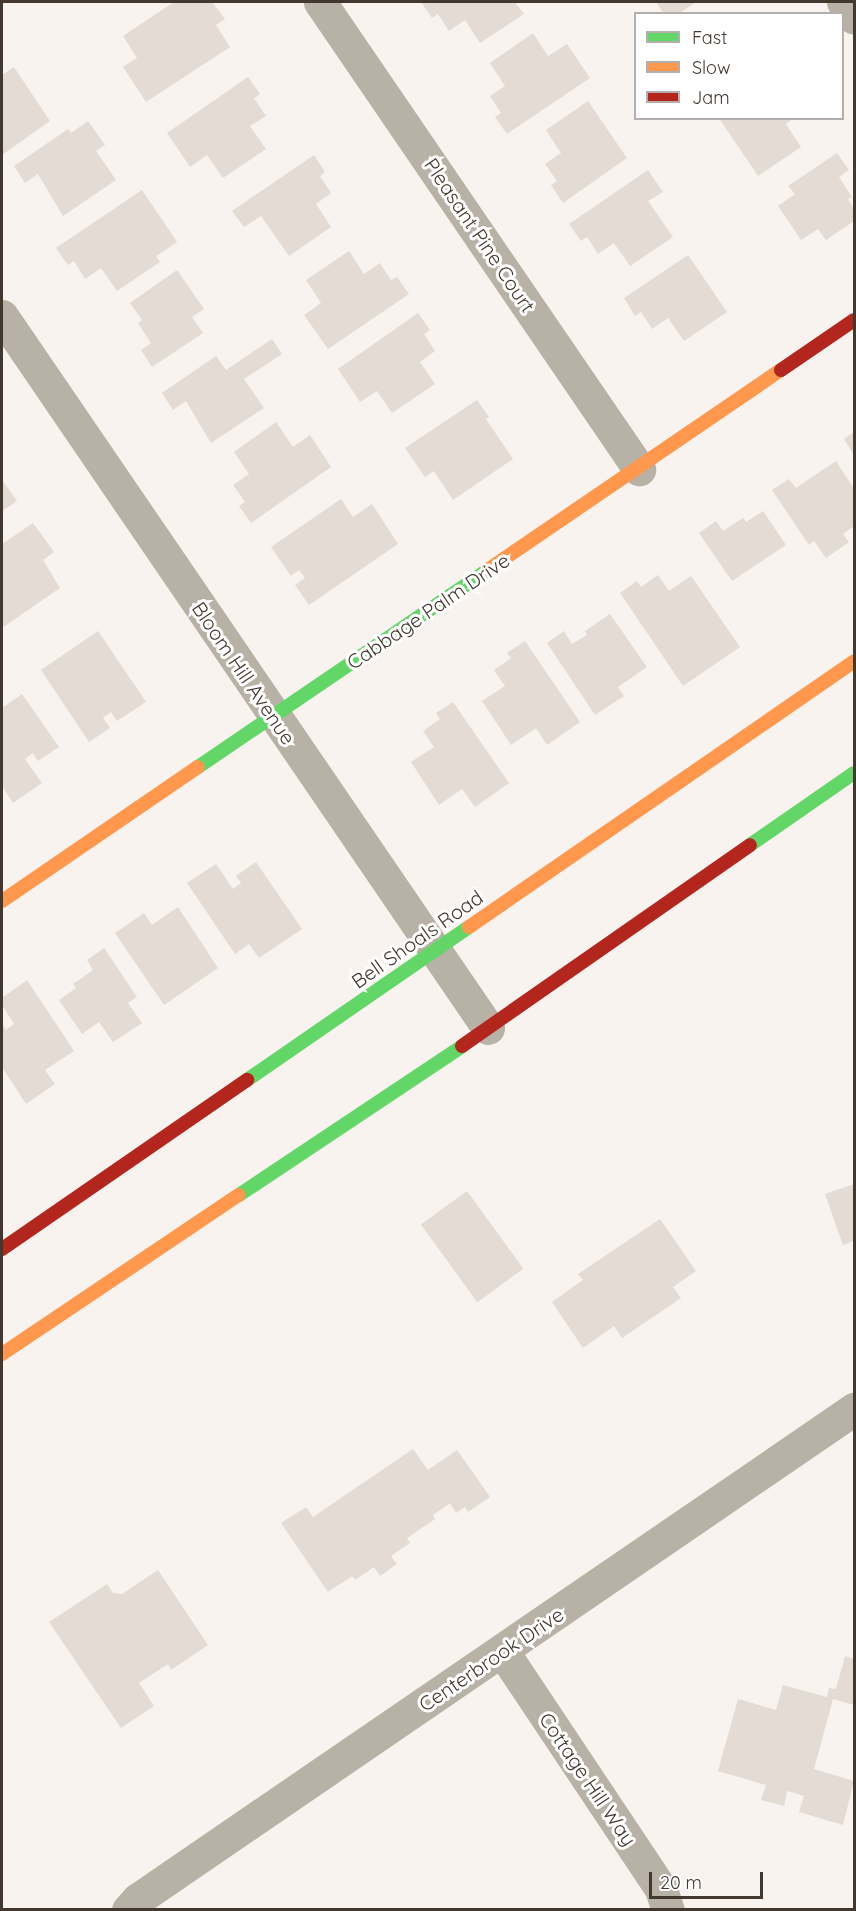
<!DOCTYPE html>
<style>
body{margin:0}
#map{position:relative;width:856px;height:1911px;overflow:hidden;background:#f8f3ee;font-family:Quicksand,sans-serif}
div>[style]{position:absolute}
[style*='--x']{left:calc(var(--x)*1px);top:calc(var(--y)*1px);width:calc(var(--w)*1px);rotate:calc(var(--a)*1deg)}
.building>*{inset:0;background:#e3dbd4;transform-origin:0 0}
.street>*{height:33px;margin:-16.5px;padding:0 16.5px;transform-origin:16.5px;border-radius:16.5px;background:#b7b1a6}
.fast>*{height:14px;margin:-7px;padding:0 7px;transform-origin:7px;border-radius:7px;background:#63d668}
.slow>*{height:14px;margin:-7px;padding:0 7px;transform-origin:7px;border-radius:7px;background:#ff974d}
.jam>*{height:14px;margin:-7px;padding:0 7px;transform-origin:7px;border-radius:7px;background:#b3261e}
span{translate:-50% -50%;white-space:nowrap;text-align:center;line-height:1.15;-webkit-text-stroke:6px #fff;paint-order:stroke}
.street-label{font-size:20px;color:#433830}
.frame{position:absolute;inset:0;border:3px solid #433830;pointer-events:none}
.legend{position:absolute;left:634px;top:12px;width:210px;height:108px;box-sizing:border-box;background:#fff;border:2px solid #b4afac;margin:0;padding:8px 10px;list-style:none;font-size:18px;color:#433830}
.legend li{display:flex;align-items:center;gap:12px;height:30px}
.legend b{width:30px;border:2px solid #b4afac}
.scale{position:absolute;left:649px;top:1872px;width:114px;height:27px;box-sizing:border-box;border:3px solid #433830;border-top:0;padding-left:8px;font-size:18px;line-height:21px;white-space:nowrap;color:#433830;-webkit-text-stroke:4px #fff;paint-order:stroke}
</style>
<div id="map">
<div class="building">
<div style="clip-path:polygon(174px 2px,212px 2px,225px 19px,216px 25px,230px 47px,146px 102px,123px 67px,137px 58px,123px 36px)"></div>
<div style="clip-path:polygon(421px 2px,515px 2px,524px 14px,480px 43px,465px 20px,449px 31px,438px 14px,432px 18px)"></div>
<div style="clip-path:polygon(656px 2px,696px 2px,678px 14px,664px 14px)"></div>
<div style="clip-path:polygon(533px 33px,548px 56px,567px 44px,590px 78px,507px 134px,495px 117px,501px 113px,490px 96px,505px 86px,490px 63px)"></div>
<div style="clip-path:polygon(14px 67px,50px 121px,2px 155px,2px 75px)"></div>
<div style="clip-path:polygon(248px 77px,260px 94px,254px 98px,266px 116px,250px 126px,266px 149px,223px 178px,207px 155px,190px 167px,167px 133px)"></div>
<div style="clip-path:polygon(588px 101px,627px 158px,563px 203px,551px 185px,557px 181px,545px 164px,561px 153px,546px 130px)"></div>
<div style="clip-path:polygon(719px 118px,794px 118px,786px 124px,801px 147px,758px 176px)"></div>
<div style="clip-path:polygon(88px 121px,105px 145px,96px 151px,116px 180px,63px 216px,38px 174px,25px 183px,14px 166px,68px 129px,71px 133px)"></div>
<div style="clip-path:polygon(837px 153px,849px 170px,839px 177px,852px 197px,848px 199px,854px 209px,854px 221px,826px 240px,818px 229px,801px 240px,778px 206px,795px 194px,788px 186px)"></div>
<div style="clip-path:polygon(314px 155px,325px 172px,320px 176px,331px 193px,316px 204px,331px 227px,289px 256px,261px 216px,244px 227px,232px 211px)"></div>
<div style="clip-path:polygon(648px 170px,663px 192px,648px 201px,673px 237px,630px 266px,614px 243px,598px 254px,587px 237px,581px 241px,569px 224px)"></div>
<div style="clip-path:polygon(142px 190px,177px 242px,156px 256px,160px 262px,117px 291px,101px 268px,85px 279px,74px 261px,68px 265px,56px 248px)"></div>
<div style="clip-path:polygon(349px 251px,364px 274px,380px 263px,391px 280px,397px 277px,409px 294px,328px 349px,304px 315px,321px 303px,306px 280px)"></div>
<div style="clip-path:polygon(688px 255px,727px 312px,684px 341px,668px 318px,652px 329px,641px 312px,635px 316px,624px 298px)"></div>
<div style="clip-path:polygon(177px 270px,204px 309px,192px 317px,203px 333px,152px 367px,141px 350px,151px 343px,138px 323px,142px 320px,130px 303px)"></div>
<div style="clip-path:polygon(418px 313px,430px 330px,424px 334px,435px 351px,420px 362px,435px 384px,392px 413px,377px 391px,360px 402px,338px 369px)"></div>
<div style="clip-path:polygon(272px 339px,282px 354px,244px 379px,264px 408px,211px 443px,186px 401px,173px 410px,162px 393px,216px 356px,226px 370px)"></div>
<div style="clip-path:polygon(477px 400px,489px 417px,486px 419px,513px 459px,453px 500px,434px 471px,425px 477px,405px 448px)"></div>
<div style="clip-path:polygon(276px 422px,293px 447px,310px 435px,331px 467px,251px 523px,239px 506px,245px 502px,233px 485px,249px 474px,234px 452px)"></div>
<div style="clip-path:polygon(854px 432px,854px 455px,844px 439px)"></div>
<div style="clip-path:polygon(836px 461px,854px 489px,854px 526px,843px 534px,849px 542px,826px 558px,814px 541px,809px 545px,772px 490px,789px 479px,796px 488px)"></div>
<div style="clip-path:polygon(3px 481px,17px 501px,2px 511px,2px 482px)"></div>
<div style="clip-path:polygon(341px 499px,353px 517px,372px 504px,398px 544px,309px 605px,295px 585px,305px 578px,299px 570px,291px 576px,271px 547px)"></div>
<div style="clip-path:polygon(763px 511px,786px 545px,732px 581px,699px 533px,716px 521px,723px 531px,743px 518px,746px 522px)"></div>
<div style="clip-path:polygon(33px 523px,54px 552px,43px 560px,60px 588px,2px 628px,2px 544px)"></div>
<div style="clip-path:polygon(658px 575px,669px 591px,691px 576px,740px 647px,683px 686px,620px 593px,637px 581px,641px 587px)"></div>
<div style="clip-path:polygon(610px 614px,647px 667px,618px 687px,624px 696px,595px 715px,547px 643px,564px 631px,572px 644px,587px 635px,585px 631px)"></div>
<div style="clip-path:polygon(98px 631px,146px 702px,117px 721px,111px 712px,103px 718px,110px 728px,89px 742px,41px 670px)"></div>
<div style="clip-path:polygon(525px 641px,580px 722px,547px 745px,536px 728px,511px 745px,482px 701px,505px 686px,494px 670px,511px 658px,507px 653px)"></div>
<div style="clip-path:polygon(22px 694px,59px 747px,38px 761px,33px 753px,25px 759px,42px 783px,13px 803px,2px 786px,2px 708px)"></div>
<div style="clip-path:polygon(453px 702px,509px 783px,475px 807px,462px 789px,439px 805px,411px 762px,434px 747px,423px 731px,440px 719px,436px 713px)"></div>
<div style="clip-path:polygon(256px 862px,302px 929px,259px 958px,249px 944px,235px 954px,187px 883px,216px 864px,233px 889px,241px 883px,236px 876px)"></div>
<div style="clip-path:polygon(178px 907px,218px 968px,164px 1005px,115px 933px,144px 913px,152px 925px)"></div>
<div style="clip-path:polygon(104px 948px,137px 997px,128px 1003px,142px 1023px,113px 1042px,99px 1022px,82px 1034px,59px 1000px,76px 988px,73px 984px,93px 970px,87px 960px)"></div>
<div style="clip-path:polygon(27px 980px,74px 1051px,45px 1070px,55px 1084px,26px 1104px,2px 1067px,2px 1024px,6px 1030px,14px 1024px,2px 1005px,2px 998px)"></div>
<div style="clip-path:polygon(854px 1184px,854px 1241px,843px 1245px,825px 1194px)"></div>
<div style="left:467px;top:1191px;width:96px;height:57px;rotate:54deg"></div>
<div style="clip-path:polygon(660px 1219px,696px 1271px,673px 1287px,681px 1298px,622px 1338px,614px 1326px,583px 1348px,552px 1302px,583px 1280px,578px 1274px)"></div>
<div style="clip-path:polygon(413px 1449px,428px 1470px,457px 1450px,490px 1497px,468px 1512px,465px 1507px,456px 1513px,450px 1503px,433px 1515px,435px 1519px,407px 1538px,410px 1543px,391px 1556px,397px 1564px,380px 1576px,374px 1567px,355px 1580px,352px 1576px,328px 1592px,281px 1523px,306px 1507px,313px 1517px)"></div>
<div style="clip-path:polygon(158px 1570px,208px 1645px,171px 1670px,168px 1664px,139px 1683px,154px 1706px,121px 1728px,49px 1622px,107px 1584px,113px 1593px,122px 1594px)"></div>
<div style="clip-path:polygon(845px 1656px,854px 1659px,854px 1705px,833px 1699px,814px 1769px,854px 1781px,843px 1825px,799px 1812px,804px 1796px,787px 1791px,784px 1806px,761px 1800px,766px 1785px,718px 1771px,738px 1699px,776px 1710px,783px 1685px,827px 1697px,829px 1688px,836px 1689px)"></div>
</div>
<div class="street">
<div style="--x:320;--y:2;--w:566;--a:55.66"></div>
<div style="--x:843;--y:2;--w:19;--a:55"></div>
<div style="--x:2;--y:316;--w:862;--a:55.68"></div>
<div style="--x:503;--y:1652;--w:285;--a:56.3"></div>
<div style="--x:661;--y:1889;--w:22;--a:72"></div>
<div style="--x:128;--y:1910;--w:15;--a:-48"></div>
<div style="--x:138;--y:1899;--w:868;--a:-34.39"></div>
</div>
<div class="fast">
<div style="--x:198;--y:767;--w:352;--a:-34.2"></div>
<div style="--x:750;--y:845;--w:126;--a:-34.7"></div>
<div style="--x:247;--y:1080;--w:270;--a:-34.6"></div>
<div style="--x:239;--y:1195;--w:268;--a:-33.7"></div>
</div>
<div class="slow">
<div style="--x:489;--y:569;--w:353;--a:-34.3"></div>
<div style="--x:2;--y:901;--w:237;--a:-34.4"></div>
<div style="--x:469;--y:927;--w:468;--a:-34.6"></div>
<div style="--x:2;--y:1354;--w:285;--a:-33.9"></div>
</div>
<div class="jam">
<div style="--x:781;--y:370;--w:88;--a:-34.4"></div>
<div style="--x:462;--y:1046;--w:351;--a:-34.9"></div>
<div style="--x:2;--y:1249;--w:298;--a:-34.6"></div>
</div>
<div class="street-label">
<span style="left:480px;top:235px;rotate:56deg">Pleasant Pine Court</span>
<span style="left:428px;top:611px;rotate:-34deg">Cabbage Palm Drive</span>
<span style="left:244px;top:673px;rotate:56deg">Bloom Hill Avenue</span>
<span style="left:417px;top:939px;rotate:-35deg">Bell Shoals Road</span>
<span style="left:491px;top:1659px;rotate:-34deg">Centerbrook Drive</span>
<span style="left:588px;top:1779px;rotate:56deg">Cottage Hill Way</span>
</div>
<div class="frame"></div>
<ul class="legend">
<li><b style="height:8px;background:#63d668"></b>Fast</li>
<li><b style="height:8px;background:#ff974d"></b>Slow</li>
<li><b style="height:8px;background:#b3261e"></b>Jam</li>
</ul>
<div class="scale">20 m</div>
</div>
